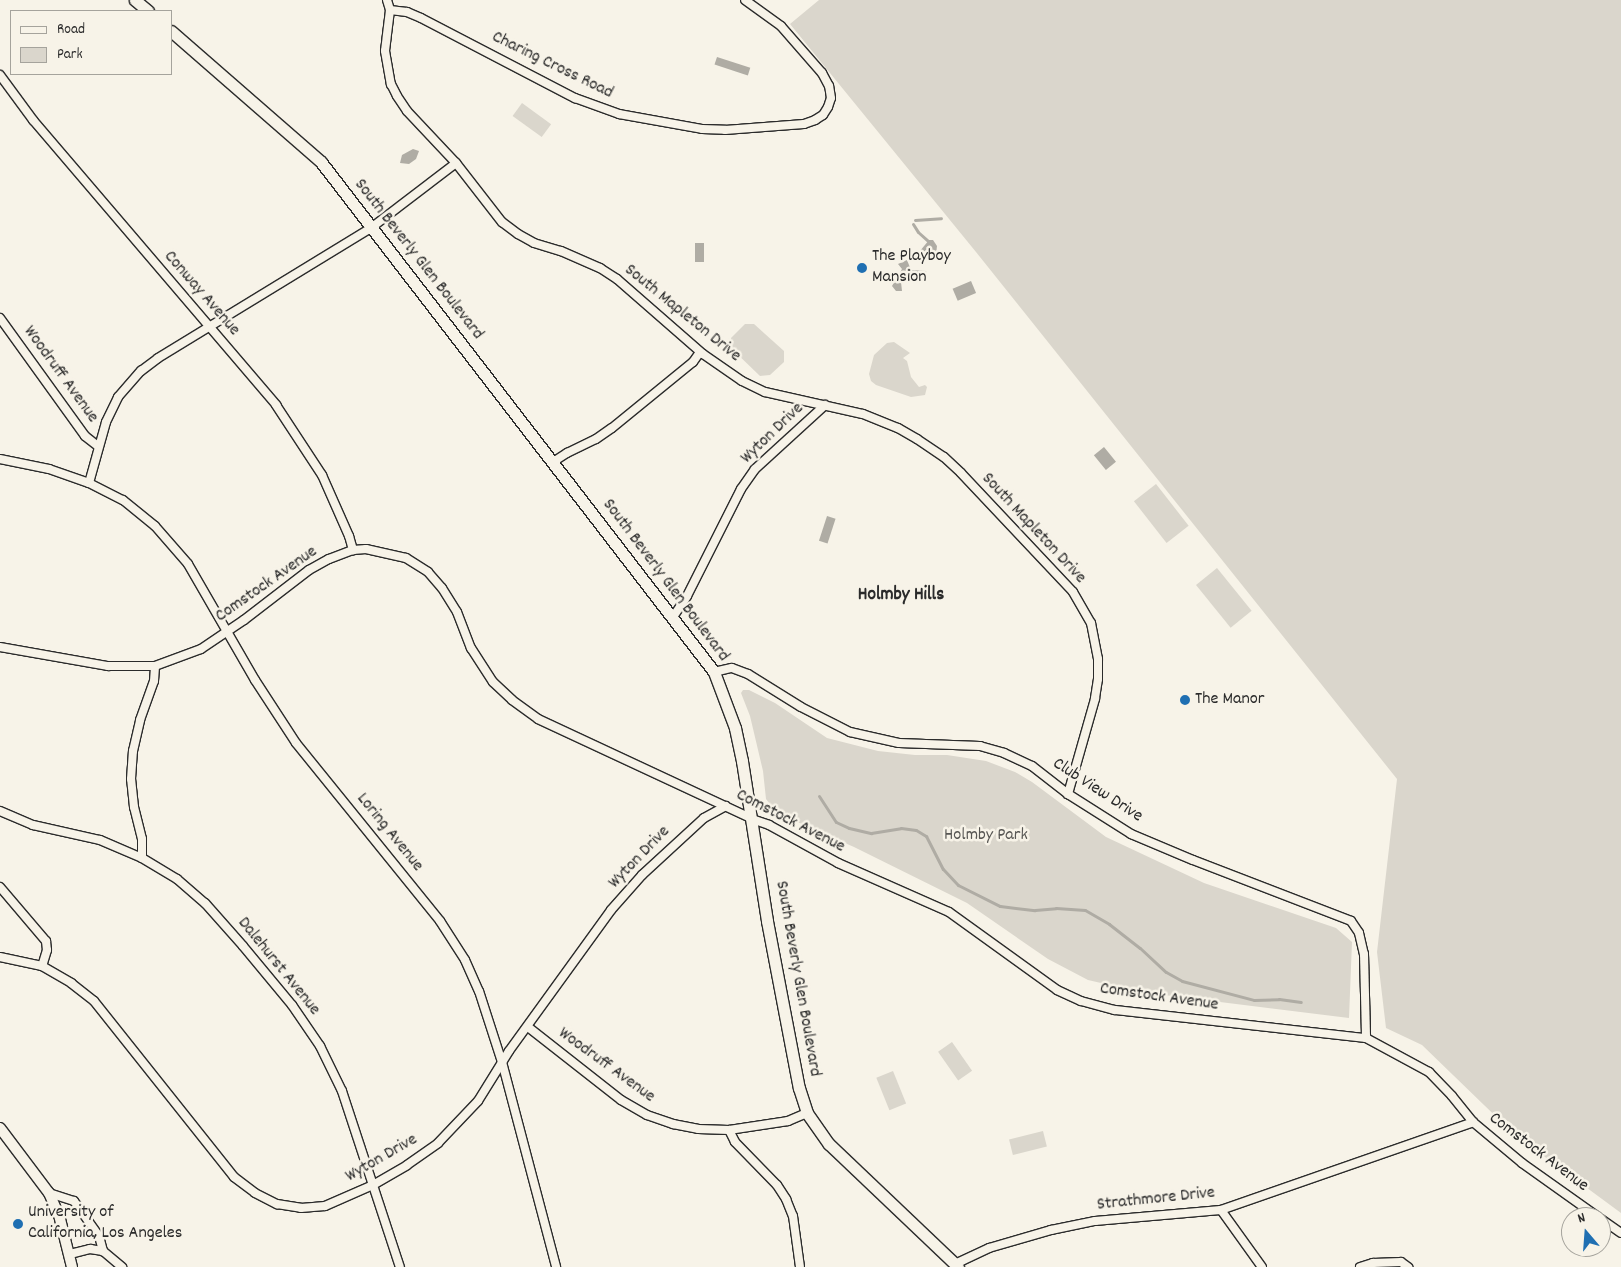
<!DOCTYPE html>
<style>
body{margin:0}
#map{position:relative;width:1621px;height:1267px;overflow:hidden;background:#f7f3e8;font-family:Dekko,sans-serif}
div>[style]{position:absolute}
[style*='--x']{left:calc(var(--x)*1px);top:calc(var(--y)*1px);width:calc(var(--w)*1px);rotate:calc(var(--a)*1deg)}
.green>*{inset:0;background:#dad6cc;transform-origin:0 0}
.water>*{inset:0;background:#afaca4;transform-origin:0 0}
.stream>*{height:3px;margin:-1.5px;padding:0 1.5px;transform-origin:1.5px;border-radius:1.5px;background:#afaca4}
.roads{filter:drop-shadow(1px 0 #2b2b2b) drop-shadow(-1px 0 #2b2b2b) drop-shadow(0 1px #2b2b2b) drop-shadow(0 -1px #2b2b2b)}
.minor>*{height:8px;margin:-4px;padding:0 4px;transform-origin:4px;border-radius:4px;background:#f7f3e8}
.tertiary>*{height:10px;margin:-5px;padding:0 5px;transform-origin:5px;border-radius:5px;background:#f7f3e8}
.secondary>*{height:11px;margin:-5.5px;padding:0 5.5px;transform-origin:5.5px;border-radius:5.5px;background:#f7f3e8}
.dots>*{width:14px;height:14px;translate:-50% -50%;box-sizing:border-box;border:2px solid #f7f3e8;border-radius:50%}
span{translate:-50% -50%;white-space:nowrap;text-align:center;line-height:1.15;-webkit-text-stroke:5px #f7f3e8;paint-order:stroke}
.street-label{font-size:18px;color:#2b2b2b}
.poi-label{font-size:18px;color:#2b2b2b}
.left{translate:0 -50%;text-align:left}
.park-label{font-size:18px;color:#575653}
.neighbourhood-label{font-size:19px;color:#2b2b2b;font-weight:700}
.legend{position:absolute;left:10px;top:10px;width:162px;height:65px;box-sizing:border-box;background:#f7f3e8;border:1px solid #a5a39c;margin:0;padding:6px 9px;list-style:none;font-size:15px;color:#2b2b2b}
.legend li{display:flex;align-items:center;gap:10px;height:25px}
.legend b{width:25px;border:1px solid #a5a39c}
.north{position:absolute;left:1561px;top:1207px;width:50px;height:50px;box-sizing:border-box;background:#f7f3e8;border:1px solid #a5a39c;border-radius:50%;rotate:342deg;font-size:14px;font-weight:700;line-height:20px;text-align:center;color:#2b2b2b}
.north::after{content:'';display:block;margin:auto;width:18px;height:22px;background:#1f6fb2;clip-path:polygon(50% 0,100% 100%,50% 72%,0 100%)}
</style>
<div id="map">
<div class="green">
<div style="clip-path:polygon(819px 0,1621px 0,1621px 1213px,1515px 1135px,1422px 1045px,1386px 1028px,1377px 952px,1397px 779px,976px 252px,790px 24px)"></div>
<div style="left:522px;top:103px;width:36px;height:16px;rotate:36deg"></div>
<div style="clip-path:polygon(745px 324px,754px 324px,784px 351px,784px 362px,770px 375px,760px 376px,732px 349px,731px 338px)"></div>
<div style="clip-path:polygon(894px 342px,910px 353px,903px 358px,907px 361px,911px 377px,919px 387px,925px 385px,927px 387px,925px 395px,911px 397px,876px 385px,871px 381px,869px 374px,874px 355px,887px 343px)"></div>
<div style="left:1156px;top:484px;width:53px;height:28px;rotate:52deg"></div>
<div style="left:1217px;top:568px;width:55px;height:27px;rotate:51deg"></div>
<div style="clip-path:polygon(743px 690px,749px 690px,775px 703px,827px 738px,878px 751px,915px 755px,947px 755px,986px 761px,1015px 772px,1032px 782px,1106px 837px,1204px 883px,1336px 928px,1352px 942px,1349px 1018px,1140px 992px,1088px 980px,1048px 959px,967px 903px,854px 847px,777px 813px,766px 799px,763px 771px,750px 716px,741px 693px)"></div>
<div style="left:952px;top:1042px;width:35px;height:17px;rotate:55deg"></div>
<div style="left:893px;top:1071px;width:35px;height:18px;rotate:68deg"></div>
<div style="left:1043px;top:1131px;width:16px;height:35px;rotate:76deg"></div>
</div>
<div class="water">
<div style="left:717px;top:57px;width:35px;height:8px;rotate:18deg"></div>
<div style="clip-path:polygon(413px 149px,419px 151px,416px 159px,409px 164px,400px 163px,402px 155px)"></div>
<div style="clip-path:polygon(929px 240px,933px 240px,937px 246px,936px 255px,927px 260px,921px 256px,920px 251px)"></div>
<div style="left:695px;top:243px;width:9px;height:19px"></div>
<div style="clip-path:polygon(907px 260px,911px 270px,926px 271px,927px 275px,918px 282px,907px 276px,901px 282px,902px 291px,896px 291px,892px 286px,902px 269px,898px 264px)"></div>
<div style="left:971px;top:281px;width:13px;height:20px;rotate:67deg"></div>
<div style="left:1104px;top:447px;width:19px;height:13px;rotate:51deg"></div>
<div style="left:827px;top:516px;width:9px;height:26px;rotate:18deg"></div>
</div>
<div class="stream">
<div style="--x:915;--y:220;--w:26;--a:-4"></div>
<div style="--x:913;--y:224;--w:9;--a:58"></div>
<div style="--x:918;--y:232;--w:13;--a:42"></div>
<div style="--x:936;--y:253;--w:10;--a:11"></div>
<div style="--x:911;--y:260;--w:11;--a:-38"></div>
<div style="--x:819;--y:796;--w:31;--a:57"></div>
<div style="--x:836;--y:822;--w:14;--a:25"></div>
<div style="--x:849;--y:828;--w:23;--a:13"></div>
<div style="--x:871;--y:833;--w:30;--a:-9"></div>
<div style="--x:901;--y:828;--w:15;--a:8"></div>
<div style="--x:916;--y:830;--w:12;--a:31"></div>
<div style="--x:926;--y:836;--w:37;--a:63"></div>
<div style="--x:943;--y:869;--w:22;--a:47"></div>
<div style="--x:958;--y:885;--w:47;--a:26.6"></div>
<div style="--x:1000;--y:906;--w:35;--a:7"></div>
<div style="--x:1035;--y:910;--w:21;--a:-5"></div>
<div style="--x:1056;--y:908;--w:29;--a:4"></div>
<div style="--x:1085;--y:910;--w:28;--a:30"></div>
<div style="--x:1109;--y:924;--w:39;--a:38"></div>
<div style="--x:1140;--y:948;--w:35;--a:43"></div>
<div style="--x:1166;--y:972;--w:18;--a:29"></div>
<div style="--x:1182;--y:981;--w:74;--a:14.8"></div>
<div style="--x:1254;--y:1000;--w:25;--a:-2"></div>
<div style="--x:1279;--y:999;--w:22;--a:8"></div>
</div>
<div class="roads">
<div class="minor">
<div style="--x:387;--y:0;--w:10;--a:73"></div>
<div style="--x:390;--y:10;--w:41;--a:97"></div>
<div style="--x:385;--y:51;--w:34;--a:80"></div>
<div style="--x:391;--y:84;--w:13;--a:63"></div>
<div style="--x:397;--y:96;--w:18;--a:56"></div>
<div style="--x:407;--y:111;--w:71;--a:46.7"></div>
<div style="--x:456;--y:163;--w:75;--a:52.1"></div>
<div style="--x:502;--y:222;--w:20;--a:37"></div>
<div style="--x:518;--y:234;--w:18;--a:29"></div>
<div style="--x:534;--y:243;--w:28;--a:17"></div>
<div style="--x:561;--y:251;--w:43;--a:23.6"></div>
<div style="--x:600;--y:268;--w:20;--a:33"></div>
<div style="--x:617;--y:279;--w:114;--a:41.1"></div>
<div style="--x:703;--y:354;--w:47;--a:34.7"></div>
<div style="--x:742;--y:381;--w:25;--a:26"></div>
<div style="--x:765;--y:392;--w:100;--a:12.7"></div>
<div style="--x:863;--y:414;--w:38;--a:22"></div>
<div style="--x:898;--y:428;--w:22;--a:30"></div>
<div style="--x:917;--y:439;--w:32;--a:34"></div>
<div style="--x:944;--y:457;--w:23;--a:43"></div>
<div style="--x:961;--y:473;--w:163;--a:46.7"></div>
<div style="--x:1073;--y:592;--w:36;--a:60"></div>
<div style="--x:1091;--y:623;--w:37;--a:79"></div>
<div style="--x:1098;--y:659;--w:20;--a:90"></div>
<div style="--x:1098;--y:679;--w:20;--a:99"></div>
<div style="--x:1095;--y:699;--w:99;--a:105.9"></div>
<div style="--x:390;--y:10;--w:17;--a:7"></div>
<div style="--x:407;--y:12;--w:15;--a:23"></div>
<div style="--x:421;--y:18;--w:174;--a:27.5"></div>
<div style="--x:575;--y:98;--w:47;--a:20"></div>
<div style="--x:619;--y:114;--w:84;--a:10.2"></div>
<div style="--x:702;--y:129;--w:23;--a:2"></div>
<div style="--x:725;--y:130;--w:79;--a:-4.3"></div>
<div style="--x:804;--y:124;--w:12;--a:-20"></div>
<div style="--x:815;--y:120;--w:9;--a:-32"></div>
<div style="--x:823;--y:115;--w:9;--a:-58"></div>
<div style="--x:828;--y:107;--w:9;--a:-72"></div>
<div style="--x:831;--y:98;--w:12;--a:-99"></div>
<div style="--x:829;--y:86;--w:15;--a:-118"></div>
<div style="--x:822;--y:73;--w:62;--a:-131.1"></div>
<div style="--x:781;--y:26;--w:44;--a:-144.2"></div>
<div style="--x:0;--y:75;--w:56;--a:53.7"></div>
<div style="--x:33;--y:120;--w:375;--a:49.5"></div>
<div style="--x:276;--y:405;--w:84;--a:56.7"></div>
<div style="--x:322;--y:475;--w:67;--a:66.1"></div>
<div style="--x:349;--y:536;--w:15;--a:74"></div>
<div style="--x:0;--y:318;--w:145;--a:54.2"></div>
<div style="--x:85;--y:436;--w:16;--a:38"></div>
<div style="--x:0;--y:459;--w:50;--a:11.5"></div>
<div style="--x:49;--y:469;--w:42;--a:19.3"></div>
<div style="--x:89;--y:483;--w:38;--a:27"></div>
<div style="--x:123;--y:500;--w:41;--a:39.1"></div>
<div style="--x:155;--y:526;--w:50;--a:49"></div>
<div style="--x:188;--y:564;--w:134;--a:60"></div>
<div style="--x:255;--y:680;--w:75;--a:56.9"></div>
<div style="--x:296;--y:743;--w:229;--a:51"></div>
<div style="--x:440;--y:921;--w:46;--a:57.3"></div>
<div style="--x:465;--y:960;--w:34;--a:66"></div>
<div style="--x:479;--y:991;--w:75;--a:72.1"></div>
<div style="--x:502;--y:1062;--w:212;--a:75.2"></div>
<div style="--x:553;--y:462;--w:17;--a:-33"></div>
<div style="--x:567;--y:453;--w:32;--a:-26"></div>
<div style="--x:596;--y:439;--w:19;--a:-35"></div>
<div style="--x:612;--y:428;--w:104;--a:-39.2"></div>
<div style="--x:693;--y:362;--w:12;--a:-55"></div>
<div style="--x:89;--y:483;--w:63;--a:-74.4"></div>
<div style="--x:106;--y:422;--w:28;--a:-64"></div>
<div style="--x:118;--y:397;--w:35;--a:-49"></div>
<div style="--x:141;--y:371;--w:21;--a:-37"></div>
<div style="--x:158;--y:358;--w:250;--a:-31.4"></div>
<div style="--x:371;--y:228;--w:107;--a:-37.4"></div>
<div style="--x:673;--y:617;--w:25;--a:-56"></div>
<div style="--x:687;--y:596;--w:120;--a:-63.2"></div>
<div style="--x:741;--y:489;--w:24;--a:-55"></div>
<div style="--x:755;--y:469;--w:95;--a:-42.4"></div>
<div style="--x:0;--y:647;--w:110;--a:10"></div>
<div style="--x:108;--y:666;--w:47;--a:0"></div>
<div style="--x:155;--y:666;--w:49;--a:-20.3"></div>
<div style="--x:201;--y:649;--w:52;--a:-34"></div>
<div style="--x:244;--y:620;--w:82;--a:-37.6"></div>
<div style="--x:309;--y:570;--w:23;--a:-29"></div>
<div style="--x:329;--y:559;--w:26;--a:-21"></div>
<div style="--x:353;--y:550;--w:13;--a:-4"></div>
<div style="--x:366;--y:549;--w:41;--a:12.7"></div>
<div style="--x:406;--y:558;--w:26;--a:32"></div>
<div style="--x:428;--y:572;--w:21;--a:49"></div>
<div style="--x:442;--y:588;--w:28;--a:58"></div>
<div style="--x:457;--y:612;--w:39;--a:69"></div>
<div style="--x:471;--y:648;--w:40;--a:57.1"></div>
<div style="--x:493;--y:682;--w:26;--a:43"></div>
<div style="--x:512;--y:700;--w:32;--a:36"></div>
<div style="--x:538;--y:719;--w:236;--a:25"></div>
<div style="--x:752;--y:819;--w:18;--a:19"></div>
<div style="--x:769;--y:825;--w:79;--a:28.8"></div>
<div style="--x:838;--y:863;--w:121;--a:23.8"></div>
<div style="--x:949;--y:912;--w:133;--a:35.8"></div>
<div style="--x:1057;--y:990;--w:26;--a:25"></div>
<div style="--x:1081;--y:1001;--w:35;--a:15"></div>
<div style="--x:1115;--y:1010;--w:253;--a:6.4"></div>
<div style="--x:1366;--y:1038;--w:72;--a:28.4"></div>
<div style="--x:1429;--y:1072;--w:33;--a:46"></div>
<div style="--x:1452;--y:1096;--w:33;--a:51"></div>
<div style="--x:1473;--y:1122;--w:64;--a:39.9"></div>
<div style="--x:1522;--y:1163;--w:93;--a:35.4"></div>
<div style="--x:714;--y:672;--w:18;--a:-13"></div>
<div style="--x:732;--y:668;--w:17;--a:21"></div>
<div style="--x:748;--y:674;--w:62;--a:31.9"></div>
<div style="--x:801;--y:707;--w:55;--a:27"></div>
<div style="--x:850;--y:732;--w:50;--a:12.7"></div>
<div style="--x:899;--y:743;--w:81;--a:2.1"></div>
<div style="--x:980;--y:746;--w:25;--a:16"></div>
<div style="--x:1004;--y:753;--w:31;--a:25"></div>
<div style="--x:1032;--y:766;--w:46;--a:37.9"></div>
<div style="--x:1068;--y:794;--w:75;--a:32.4"></div>
<div style="--x:1131;--y:834;--w:67;--a:22.8"></div>
<div style="--x:1193;--y:860;--w:169;--a:21.1"></div>
<div style="--x:1351;--y:921;--w:14;--a:56"></div>
<div style="--x:1359;--y:933;--w:22;--a:77"></div>
<div style="--x:1364;--y:954;--w:84;--a:88.6"></div>
<div style="--x:0;--y:811;--w:36;--a:23"></div>
<div style="--x:33;--y:825;--w:69;--a:12.6"></div>
<div style="--x:100;--y:840;--w:46;--a:23.2"></div>
<div style="--x:142;--y:858;--w:41;--a:31"></div>
<div style="--x:177;--y:879;--w:37;--a:41"></div>
<div style="--x:205;--y:903;--w:57;--a:48.5"></div>
<div style="--x:243;--y:946;--w:77;--a:50.3"></div>
<div style="--x:292;--y:1005;--w:50;--a:55.7"></div>
<div style="--x:320;--y:1046;--w:50;--a:63.9"></div>
<div style="--x:342;--y:1091;--w:185;--a:71.8"></div>
<div style="--x:142;--y:858;--w:19;--a:-90"></div>
<div style="--x:142;--y:839;--w:33;--a:-104"></div>
<div style="--x:134;--y:807;--w:28;--a:-96"></div>
<div style="--x:131;--y:779;--w:28;--a:-86"></div>
<div style="--x:133;--y:751;--w:32;--a:-77"></div>
<div style="--x:140;--y:720;--w:41;--a:-70.3"></div>
<div style="--x:154;--y:681;--w:15;--a:-86"></div>
<div style="--x:0;--y:887;--w:71;--a:49.6"></div>
<div style="--x:46;--y:941;--w:9;--a:84"></div>
<div style="--x:47;--y:950;--w:17;--a:107"></div>
<div style="--x:0;--y:957;--w:43;--a:12.1"></div>
<div style="--x:42;--y:966;--w:34;--a:30"></div>
<div style="--x:71;--y:983;--w:29;--a:38"></div>
<div style="--x:94;--y:1001;--w:225;--a:51.5"></div>
<div style="--x:234;--y:1177;--w:26;--a:37"></div>
<div style="--x:255;--y:1193;--w:25;--a:27"></div>
<div style="--x:277;--y:1204;--w:24;--a:9"></div>
<div style="--x:301;--y:1208;--w:24;--a:-5"></div>
<div style="--x:325;--y:1206;--w:52;--a:-23.6"></div>
<div style="--x:373;--y:1185;--w:39;--a:-30"></div>
<div style="--x:407;--y:1165;--w:38;--a:-35"></div>
<div style="--x:438;--y:1143;--w:58;--a:-46.4"></div>
<div style="--x:478;--y:1101;--w:59;--a:-58.2"></div>
<div style="--x:509;--y:1051;--w:174;--a:-54.1"></div>
<div style="--x:611;--y:910;--w:47;--a:-48.5"></div>
<div style="--x:642;--y:875;--w:84;--a:-42.6"></div>
<div style="--x:704;--y:818;--w:25;--a:-29"></div>
<div style="--x:528;--y:1027;--w:118;--a:38.1"></div>
<div style="--x:621;--y:1100;--w:30;--a:30"></div>
<div style="--x:647;--y:1115;--w:28;--a:19"></div>
<div style="--x:673;--y:1124;--w:25;--a:11"></div>
<div style="--x:698;--y:1129;--w:31;--a:2"></div>
<div style="--x:729;--y:1130;--w:60;--a:-8.7"></div>
<div style="--x:788;--y:1121;--w:21;--a:-23"></div>
<div style="--x:729;--y:1130;--w:13;--a:63"></div>
<div style="--x:735;--y:1142;--w:60;--a:45.7"></div>
<div style="--x:777;--y:1185;--w:17;--a:57"></div>
<div style="--x:786;--y:1199;--w:18;--a:68"></div>
<div style="--x:793;--y:1216;--w:51;--a:82.2"></div>
<div style="--x:49;--y:1193;--w:26;--a:18"></div>
<div style="--x:74;--y:1201;--w:43;--a:54.5"></div>
<div style="--x:99;--y:1236;--w:16;--a:75"></div>
<div style="--x:1221;--y:1210;--w:70;--a:54.3"></div>
<div style="--x:1601;--y:1219;--w:24;--a:35"></div>
<div style="--x:70;--y:1254;--w:21;--a:-14"></div>
<div style="--x:90;--y:1249;--w:13;--a:9"></div>
<div style="--x:103;--y:1251;--w:25;--a:40"></div>
<div style="--x:955;--y:1264;--w:38;--a:-25"></div>
<div style="--x:989;--y:1248;--w:65;--a:-16.2"></div>
<div style="--x:1051;--y:1230;--w:45;--a:-11.6"></div>
<div style="--x:1095;--y:1221;--w:126;--a:-5"></div>
<div style="--x:1221;--y:1210;--w:267;--a:-19.2"></div>
<div style="--x:1360;--y:1267;--w:14;--a:-17"></div>
<div style="--x:1373;--y:1263;--w:28;--a:-2"></div>
<div style="--x:1401;--y:1262;--w:9;--a:36"></div>
</div>
<div class="tertiary">
<div style="--x:0;--y:1128;--w:81;--a:53"></div>
<div style="--x:49;--y:1193;--w:24;--a:66"></div>
<div style="--x:59;--y:1215;--w:54;--a:76"></div>
</div>
<div class="secondary">
<div style="--x:135;--y:0;--w:17;--a:40"></div>
<div style="--x:171;--y:31;--w:199;--a:41.1"></div>
<div style="--x:321;--y:162;--w:644;--a:52.38"></div>
<div style="--x:714;--y:672;--w:60;--a:69.4"></div>
<div style="--x:735;--y:728;--w:34;--a:78"></div>
<div style="--x:742;--y:761;--w:162;--a:81.1"></div>
<div style="--x:767;--y:921;--w:170;--a:79.2"></div>
<div style="--x:799;--y:1088;--w:26;--a:72"></div>
<div style="--x:807;--y:1113;--w:38;--a:55"></div>
<div style="--x:829;--y:1144;--w:178;--a:43.6"></div>
</div>
</div>
<div class="dots">
<div style="left:862px;top:268px;background:#1f6fb2"></div>
<div style="left:1185px;top:700px;background:#1f6fb2"></div>
<div style="left:18px;top:1224px;background:#1f6fb2"></div>
</div>
<div class="street-label">
<span style="left:552px;top:66px;rotate:26deg">Charing Cross Road</span>
<span style="left:418px;top:260px;rotate:52deg">South Beverly Glen Boulevard</span>
<span style="left:201px;top:294px;rotate:49deg">Conway Avenue</span>
<span style="left:682px;top:314px;rotate:39deg">South Mapleton Drive</span>
<span style="left:60px;top:375px;rotate:54deg">Woodruff Avenue</span>
<span style="left:773px;top:434px;rotate:-44deg">Wyton Drive</span>
<span style="left:1033px;top:529px;rotate:47deg">South Mapleton Drive</span>
<span style="left:665px;top:581px;rotate:53deg">South Beverly Glen Boulevard</span>
<span style="left:267px;top:585px;rotate:-35deg">Comstock Avenue</span>
<span style="left:1097px;top:791px;rotate:33deg">Club View Drive</span>
<span style="left:790px;top:822px;rotate:27deg">Comstock Avenue</span>
<span style="left:389px;top:833px;rotate:51deg">Loring Avenue</span>
<span style="left:640px;top:858px;rotate:-46deg">Wyton Drive</span>
<span style="left:278px;top:967px;rotate:51deg">Dalehurst Avenue</span>
<span style="left:797px;top:979px;rotate:80deg">South Beverly Glen Boulevard</span>
<span style="left:1159px;top:998px;rotate:8deg">Comstock Avenue</span>
<span style="left:606px;top:1066px;rotate:36deg">Woodruff Avenue</span>
<span style="left:1538px;top:1153px;rotate:37deg">Comstock Avenue</span>
<span style="left:382px;top:1159px;rotate:-30deg">Wyton Drive</span>
<span style="left:1156px;top:1200px;rotate:-6deg">Strathmore Drive</span>
</div>
<div class="poi-label">
<span class="left" style="left:872px;top:268px">The Playboy<br>Mansion</span>
<span class="left" style="left:1195px;top:700px">The Manor</span>
<span class="left" style="left:28px;top:1224px">University of<br>California, Los Angeles</span>
</div>
<div class="park-label">
<span style="left:986px;top:836px">Holmby Park</span>
</div>
<div class="neighbourhood-label">
<span style="left:901px;top:596px">Holmby Hills</span>
</div>
<ul class="legend">
<li><b style="height:6px;background:#f7f3e8"></b>Road</li>
<li><b style="height:14px;background:#dad6cc"></b>Park</li>
</ul>
<div class="north">N</div>
</div>
